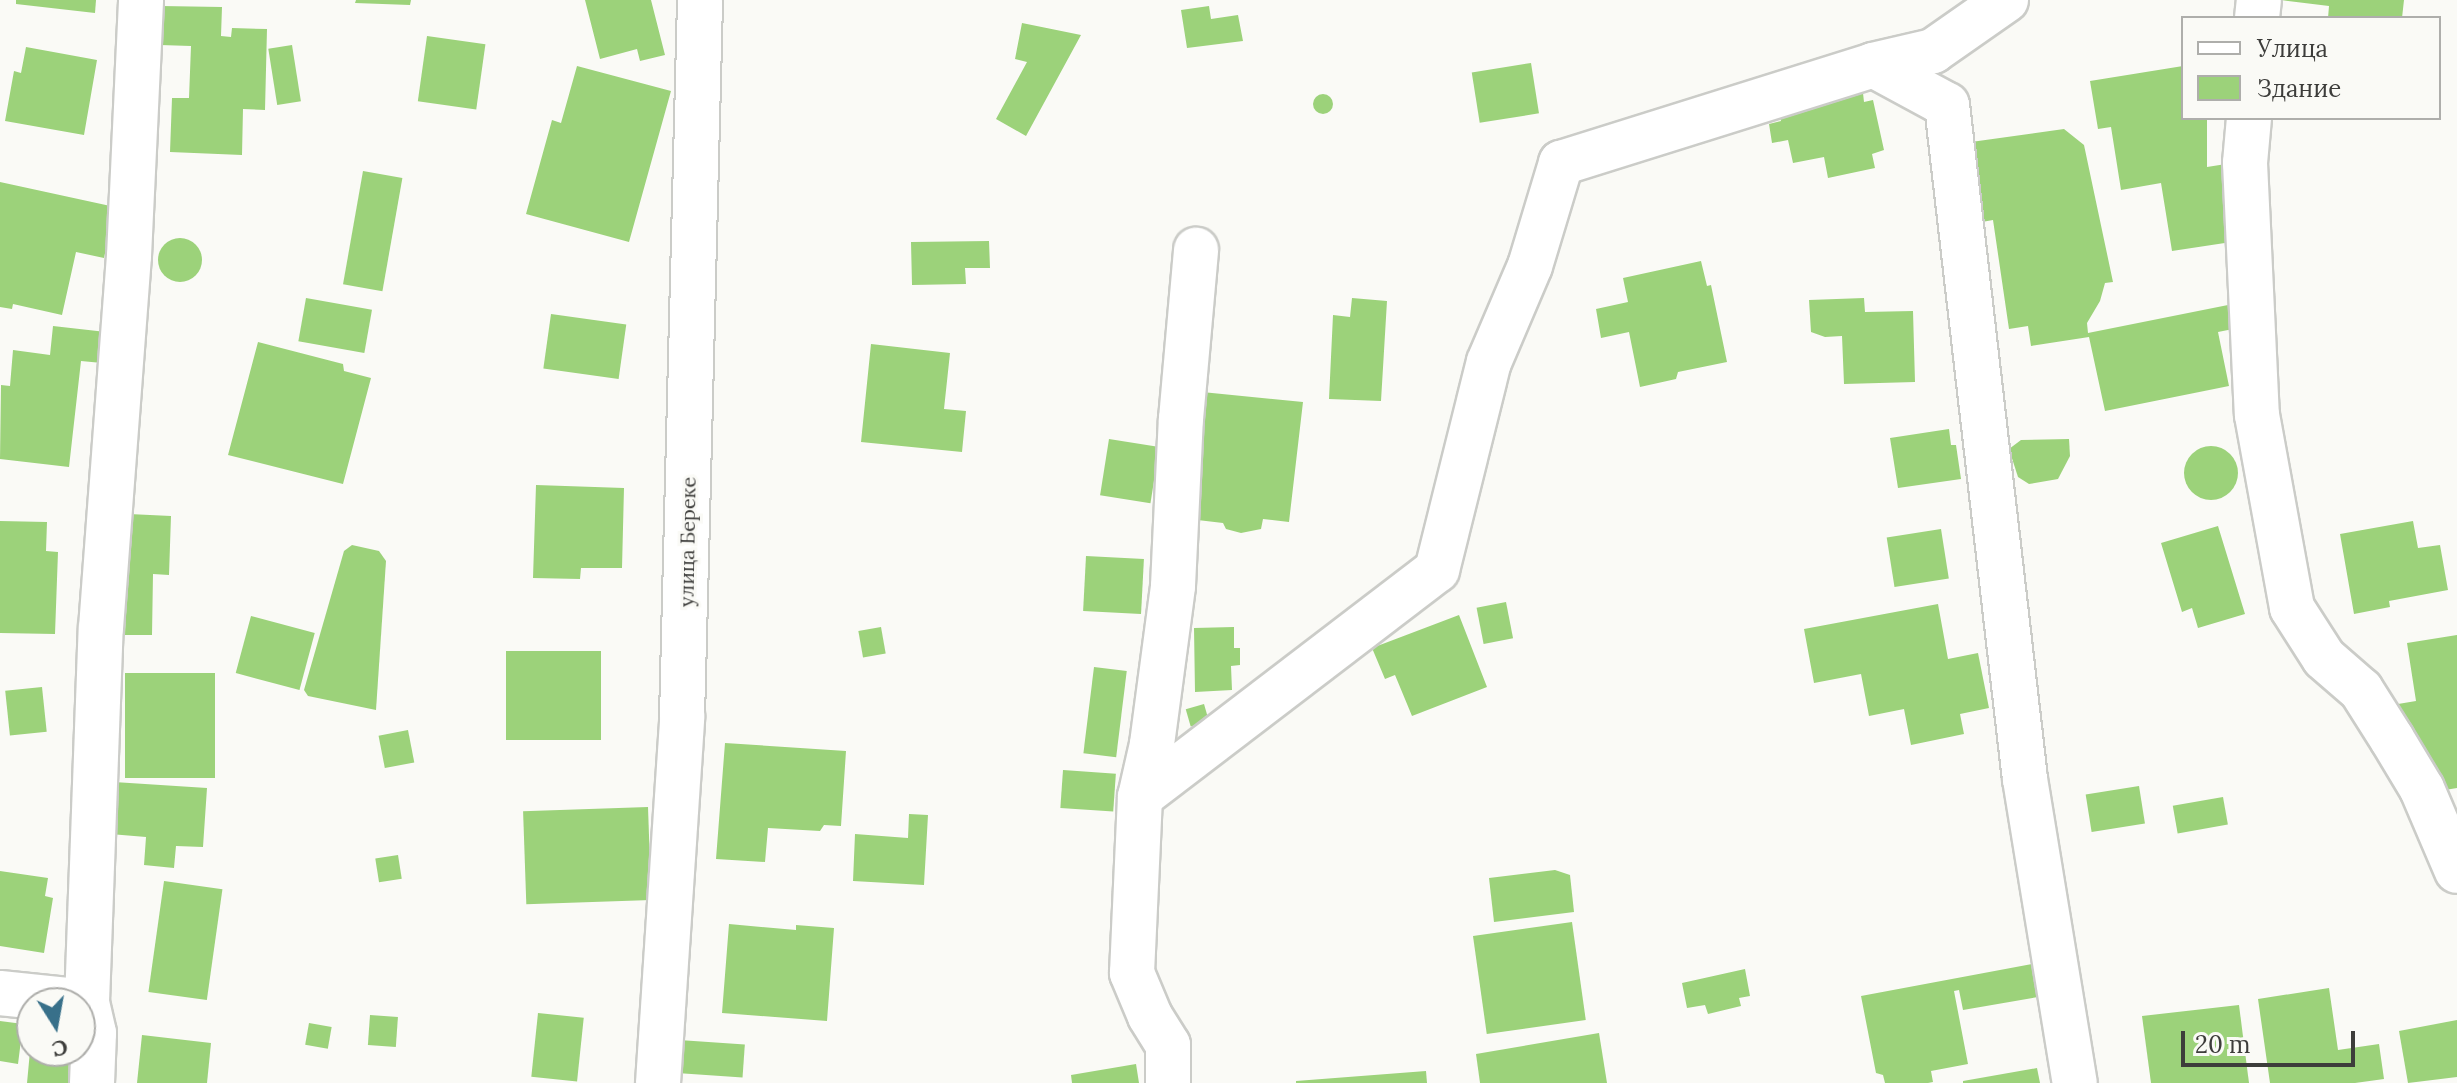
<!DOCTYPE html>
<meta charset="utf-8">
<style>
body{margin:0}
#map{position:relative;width:2457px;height:1083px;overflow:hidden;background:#fafaf6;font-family:Lora,serif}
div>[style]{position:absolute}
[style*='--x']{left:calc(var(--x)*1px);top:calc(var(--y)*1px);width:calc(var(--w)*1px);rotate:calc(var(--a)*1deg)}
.building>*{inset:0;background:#9cd27a;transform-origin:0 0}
.round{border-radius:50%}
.roads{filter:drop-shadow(2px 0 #cbccc8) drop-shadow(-2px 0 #cbccc8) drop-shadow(0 2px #cbccc8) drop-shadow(0 -2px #cbccc8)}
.minor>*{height:44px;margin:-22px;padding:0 22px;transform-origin:22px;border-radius:22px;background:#fff}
span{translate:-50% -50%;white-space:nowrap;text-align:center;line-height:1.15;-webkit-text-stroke:6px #fafaf6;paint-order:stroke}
.street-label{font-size:20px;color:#3d3d3b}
.legend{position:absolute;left:2181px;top:16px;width:260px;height:104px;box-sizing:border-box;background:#fafaf6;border:2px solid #aeaeab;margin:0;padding:10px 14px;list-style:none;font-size:24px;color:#3d3d3b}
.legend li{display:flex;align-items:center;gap:16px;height:40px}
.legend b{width:40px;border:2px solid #aeaeab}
.north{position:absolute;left:16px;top:987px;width:80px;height:80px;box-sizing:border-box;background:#fafaf6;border:2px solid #aeaeab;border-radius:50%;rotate:169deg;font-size:22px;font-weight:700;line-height:32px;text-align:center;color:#3d3d3b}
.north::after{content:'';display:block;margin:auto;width:28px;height:36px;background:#38708a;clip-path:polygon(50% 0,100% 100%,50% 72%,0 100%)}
.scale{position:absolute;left:2181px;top:1031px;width:174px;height:36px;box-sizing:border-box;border:4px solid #3d3d3b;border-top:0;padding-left:10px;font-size:24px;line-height:28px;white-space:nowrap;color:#3d3d3b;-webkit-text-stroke:6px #fafaf6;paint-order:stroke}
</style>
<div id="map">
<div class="building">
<div style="clip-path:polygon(16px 0,96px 0,95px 13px,16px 4px)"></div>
<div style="clip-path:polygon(356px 0,411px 0,410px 5px,355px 3px)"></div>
<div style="clip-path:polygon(585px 0,651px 0,665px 55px,640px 61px,637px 49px,600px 59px)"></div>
<div style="clip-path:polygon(2281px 0,2404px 0,2402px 18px,2328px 18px,2329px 6px)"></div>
<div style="clip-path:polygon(161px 6px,222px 7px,221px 36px,231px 37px,232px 28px,267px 29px,265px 110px,243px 109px,242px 155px,170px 152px,172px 98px,189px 98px,191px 46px,160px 45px)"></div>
<div style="clip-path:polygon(1209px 6px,1211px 19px,1238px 15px,1243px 41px,1187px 48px,1181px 10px)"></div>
<div style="clip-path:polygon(1022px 23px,1081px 35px,1026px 136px,996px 119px,1027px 62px,1015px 59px)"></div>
<div style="left:427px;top:36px;width:59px;height:66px;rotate:8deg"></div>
<div style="left:292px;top:45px;width:57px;height:24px;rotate:81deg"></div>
<div style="clip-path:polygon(26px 47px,97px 60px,84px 135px,5px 121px,14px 71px,21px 73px)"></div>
<div style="left:1531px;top:63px;width:51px;height:60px;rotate:81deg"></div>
<div style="clip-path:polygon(577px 66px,671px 91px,629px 242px,526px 214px,552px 120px,561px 123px)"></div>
<div style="clip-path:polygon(2183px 66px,2183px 118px,2207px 118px,2207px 167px,2226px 164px,2238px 241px,2172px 251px,2161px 183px,2121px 190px,2111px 127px,2098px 129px,2090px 81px)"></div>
<div style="clip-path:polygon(1863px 93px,1864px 102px,1873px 100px,1884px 150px,1872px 154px,1875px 168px,1828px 178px,1824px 157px,1793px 163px,1788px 140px,1772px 143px,1769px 124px,1781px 121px,1779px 110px)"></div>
<div class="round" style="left:1313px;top:94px;width:20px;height:20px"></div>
<div style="clip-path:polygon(2064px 129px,2084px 145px,2113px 282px,2105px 283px,2100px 301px,2087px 323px,2088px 333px,2233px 304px,2238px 328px,2218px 332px,2229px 386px,2105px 411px,2089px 337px,2031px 346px,2028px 326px,2009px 329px,1993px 220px,1982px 222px,1971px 142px)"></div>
<div style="left:363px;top:171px;width:40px;height:115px;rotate:10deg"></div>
<div style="clip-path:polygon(0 182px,115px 207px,104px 258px,76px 252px,62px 315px,13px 304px,12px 309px,0 307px)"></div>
<div class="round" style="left:158px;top:238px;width:44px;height:44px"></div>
<div style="clip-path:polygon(989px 241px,990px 268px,965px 268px,966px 284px,912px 285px,911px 242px)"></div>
<div style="clip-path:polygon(1701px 261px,1707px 286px,1711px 285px,1727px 362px,1678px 372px,1676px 379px,1640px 387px,1629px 332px,1601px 338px,1596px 309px,1628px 302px,1623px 278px)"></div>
<div style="left:306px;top:298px;width:67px;height:44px;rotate:10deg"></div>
<div style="clip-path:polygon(1352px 298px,1387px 301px,1381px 401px,1329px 399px,1333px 315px,1350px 317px)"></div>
<div style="clip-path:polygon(1864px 298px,1865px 312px,1913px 311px,1915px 382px,1844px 384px,1842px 336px,1825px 337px,1811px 332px,1809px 300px)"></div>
<div style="left:551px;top:314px;width:76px;height:55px;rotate:8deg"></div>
<div style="clip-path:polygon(53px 326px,106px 332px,102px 363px,81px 361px,69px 467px,0 459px,1px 385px,10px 386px,13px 350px,50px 355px)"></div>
<div style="clip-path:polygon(258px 342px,343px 364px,344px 371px,371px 378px,343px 484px,228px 455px)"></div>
<div style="clip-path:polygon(871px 344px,950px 353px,944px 409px,966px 411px,962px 452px,861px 442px)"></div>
<div style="clip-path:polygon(1202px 392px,1303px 402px,1289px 522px,1263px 519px,1261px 529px,1241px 533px,1226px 529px,1223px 523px,1189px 519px)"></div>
<div style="clip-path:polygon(1949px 429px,1951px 445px,1956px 445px,1961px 479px,1898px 488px,1890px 438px)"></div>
<div style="left:1109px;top:439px;width:51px;height:57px;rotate:9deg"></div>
<div style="clip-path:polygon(2069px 439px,2070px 456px,2058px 479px,2029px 484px,2018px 477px,2009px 449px,2021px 440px)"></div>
<div class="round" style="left:2184px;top:446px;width:54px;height:54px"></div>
<div style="clip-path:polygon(536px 485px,624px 488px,622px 568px,581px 568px,580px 579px,533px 578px)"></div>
<div style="clip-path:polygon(129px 514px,171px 516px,169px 575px,153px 574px,152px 635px,125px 635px)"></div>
<div style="clip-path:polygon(0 521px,47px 522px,46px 551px,58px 552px,55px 634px,0 633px)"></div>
<div style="clip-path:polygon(2413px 521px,2418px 548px,2440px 545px,2448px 590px,2389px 601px,2390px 607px,2354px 614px,2340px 534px)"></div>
<div style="clip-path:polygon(2218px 526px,2245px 614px,2198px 628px,2192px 608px,2182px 612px,2161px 543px)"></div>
<div style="left:1941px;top:529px;width:50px;height:55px;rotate:81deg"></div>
<div style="clip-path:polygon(352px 545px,379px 551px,386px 561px,376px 710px,308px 696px,304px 690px,344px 551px)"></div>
<div style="left:1086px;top:556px;width:58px;height:55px;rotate:3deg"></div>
<div style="left:1506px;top:602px;width:37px;height:30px;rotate:79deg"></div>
<div style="clip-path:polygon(1938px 604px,1948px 659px,1978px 653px,1989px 708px,1960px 714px,1964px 734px,1911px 745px,1904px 709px,1869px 716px,1861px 674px,1814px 683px,1804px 629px)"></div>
<div style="clip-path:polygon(1459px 615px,1487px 687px,1412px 716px,1395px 675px,1385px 679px,1372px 648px)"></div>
<div style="left:251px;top:616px;width:66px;height:59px;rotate:15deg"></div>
<div style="left:881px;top:627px;width:27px;height:23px;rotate:80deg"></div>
<div style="clip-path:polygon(1234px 627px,1234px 648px,1240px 648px,1240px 665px,1231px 666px,1232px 690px,1195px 692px,1194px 628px)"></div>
<div style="clip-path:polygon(2457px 635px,2457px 788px,2439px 791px,2386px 706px,2416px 701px,2407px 643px)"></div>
<div style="left:506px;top:651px;width:95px;height:89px"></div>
<div style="left:1094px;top:667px;width:33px;height:87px;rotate:7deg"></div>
<div style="left:125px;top:673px;width:90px;height:105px"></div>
<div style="left:42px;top:687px;width:45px;height:37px;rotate:84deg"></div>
<div style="left:1204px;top:704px;width:18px;height:19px;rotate:74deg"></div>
<div style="left:408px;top:730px;width:33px;height:30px;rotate:79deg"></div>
<div style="clip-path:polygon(725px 743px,846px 751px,841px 826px,824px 825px,820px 831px,768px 828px,765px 862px,716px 859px)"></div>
<div style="left:1063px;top:770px;width:53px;height:38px;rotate:4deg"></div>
<div style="clip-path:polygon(114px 782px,207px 788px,203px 847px,176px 846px,174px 868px,144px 865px,146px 837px,110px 834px)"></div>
<div style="left:2139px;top:786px;width:38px;height:54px;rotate:81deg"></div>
<div style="left:2223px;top:797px;width:28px;height:51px;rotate:80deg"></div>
<div style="left:648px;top:807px;width:93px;height:125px;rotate:88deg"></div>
<div style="clip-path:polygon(909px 814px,928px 815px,924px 885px,853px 881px,855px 834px,908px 838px)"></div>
<div style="left:398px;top:855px;width:24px;height:23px;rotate:81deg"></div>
<div style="clip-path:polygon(1555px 870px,1570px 875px,1574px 912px,1494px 922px,1489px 878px)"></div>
<div style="clip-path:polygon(0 871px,48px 878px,45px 896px,53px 898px,44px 953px,0 946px)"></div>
<div style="left:164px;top:881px;width:59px;height:112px;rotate:8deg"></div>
<div style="left:1572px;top:922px;width:99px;height:100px;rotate:82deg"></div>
<div style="clip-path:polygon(729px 924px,796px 930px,796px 925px,834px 928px,827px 1021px,722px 1013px)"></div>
<div style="clip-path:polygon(2032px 964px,2038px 997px,1963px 1010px,1959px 990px,1954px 991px,1968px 1064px,1931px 1071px,1933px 1082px,1928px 1083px,1885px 1083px,1883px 1075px,1876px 1073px,1861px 996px)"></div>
<div style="clip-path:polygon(1745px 969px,1750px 996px,1739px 998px,1741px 1006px,1708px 1014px,1705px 1005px,1687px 1008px,1682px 983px)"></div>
<div style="clip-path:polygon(2329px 988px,2338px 1050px,2379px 1044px,2384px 1079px,2355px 1083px,2270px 1083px,2258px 999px)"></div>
<div style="clip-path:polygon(2239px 1005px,2249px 1083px,2151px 1083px,2142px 1016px)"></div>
<div style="left:538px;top:1013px;width:46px;height:64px;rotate:6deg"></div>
<div style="left:370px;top:1015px;width:28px;height:30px;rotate:4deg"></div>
<div style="clip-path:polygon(2457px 1020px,2457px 1077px,2408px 1083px,2399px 1031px)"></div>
<div style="clip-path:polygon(0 1021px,23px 1024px,18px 1064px,0 1061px)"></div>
<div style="left:309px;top:1023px;width:23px;height:22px;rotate:10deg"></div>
<div style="clip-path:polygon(1599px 1033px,1607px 1083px,1480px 1083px,1476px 1054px)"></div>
<div style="clip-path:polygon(142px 1035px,211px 1043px,207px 1083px,137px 1083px)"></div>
<div style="left:679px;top:1040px;width:66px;height:33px;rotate:4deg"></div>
<div style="clip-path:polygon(30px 1051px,72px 1051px,68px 1083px,27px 1083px)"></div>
<div style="clip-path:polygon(1136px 1064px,1139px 1083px,1072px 1083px,1071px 1075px)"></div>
<div style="clip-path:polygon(2037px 1068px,2040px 1083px,1963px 1083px,1963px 1081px)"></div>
<div style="clip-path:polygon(1426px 1071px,1427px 1083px,1296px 1083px,1296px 1081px)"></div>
</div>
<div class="roads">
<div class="minor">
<div style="--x:2257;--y:18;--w:18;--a:-84"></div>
<div style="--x:1873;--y:65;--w:62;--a:-13.1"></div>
<div style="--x:1933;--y:51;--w:89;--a:-34.9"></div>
<div style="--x:2249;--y:118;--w:45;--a:95.1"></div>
<div style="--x:2245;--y:163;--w:252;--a:87.3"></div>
<div style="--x:2257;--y:415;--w:196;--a:79.7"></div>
<div style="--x:2292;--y:608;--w:59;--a:57.4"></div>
<div style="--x:2324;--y:658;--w:49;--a:40.9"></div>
<div style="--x:2361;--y:690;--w:58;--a:57.7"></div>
<div style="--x:2392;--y:739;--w:58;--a:59"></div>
<div style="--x:2422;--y:789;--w:89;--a:66.9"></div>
<div style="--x:1140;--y:797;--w:54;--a:-77.2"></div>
<div style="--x:1152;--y:744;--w:159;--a:-82.4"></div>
<div style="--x:1173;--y:586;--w:167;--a:-87.3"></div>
<div style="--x:1181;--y:419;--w:170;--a:-84.9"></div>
<div style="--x:0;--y:993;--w:87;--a:5.9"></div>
<div style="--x:92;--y:1083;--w:50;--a:-87.7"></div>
<div style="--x:94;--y:1033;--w:32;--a:-103"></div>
<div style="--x:87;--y:1002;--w:374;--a:-87.9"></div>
<div style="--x:101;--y:628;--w:373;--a:-85.7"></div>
<div style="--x:129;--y:256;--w:256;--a:-87.3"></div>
<div style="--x:658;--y:1083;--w:367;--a:-86.2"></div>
<div style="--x:682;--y:717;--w:717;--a:-88.56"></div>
<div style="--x:1168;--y:1083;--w:38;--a:-90"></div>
<div style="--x:1168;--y:1045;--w:34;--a:-122"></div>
<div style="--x:1150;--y:1016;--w:47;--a:-112.7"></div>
<div style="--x:1132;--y:973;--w:176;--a:-87.4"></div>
<div style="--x:1140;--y:797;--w:374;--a:-37.4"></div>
<div style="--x:1437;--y:570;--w:214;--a:-76"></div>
<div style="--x:1489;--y:362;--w:104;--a:-66.9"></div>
<div style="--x:1530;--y:266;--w:108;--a:-73.2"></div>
<div style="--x:1561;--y:163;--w:327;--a:-17.4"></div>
<div style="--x:1873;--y:65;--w:84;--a:28.4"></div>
<div style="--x:1947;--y:105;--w:678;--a:83.4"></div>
<div style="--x:2025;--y:779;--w:308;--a:80.7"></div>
</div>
</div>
<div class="street-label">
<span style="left:687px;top:542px;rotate:-89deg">улица Береке</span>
</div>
<ul class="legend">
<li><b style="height:10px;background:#fff"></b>Улица</li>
<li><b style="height:22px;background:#9cd27a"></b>Здание</li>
</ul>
<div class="north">С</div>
<div class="scale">20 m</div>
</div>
